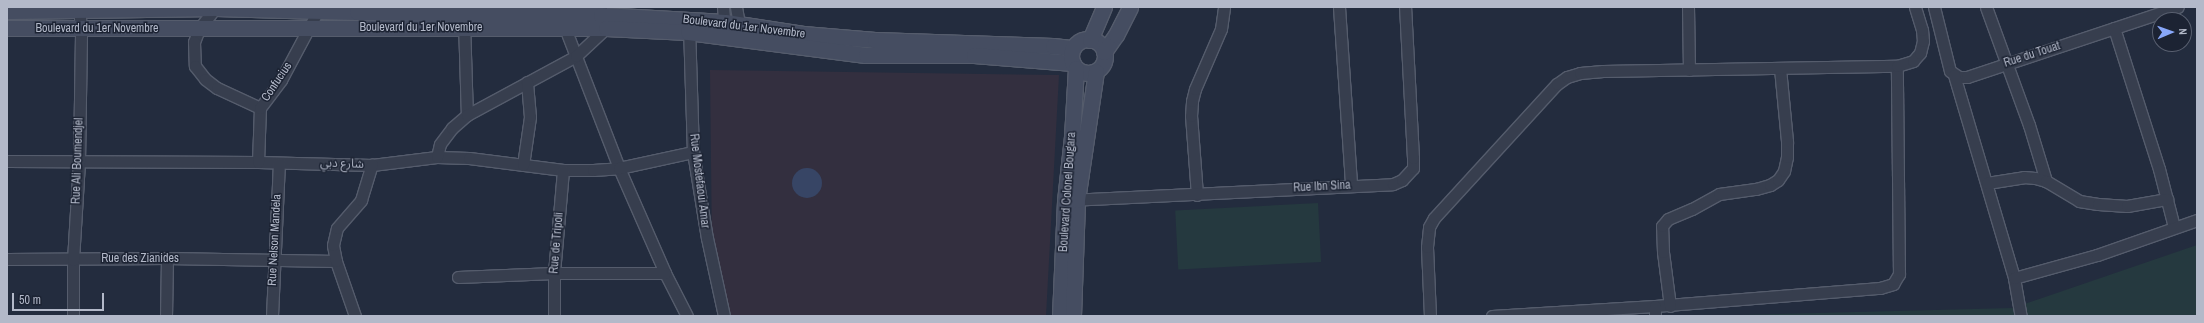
<!DOCTYPE html>
<meta charset="utf-8">
<style>
body{margin:0}
#map{position:relative;width:2204px;height:323px;overflow:hidden;background:#232c3e;font-family:"Archivo Narrow","Noto Sans Arabic",sans-serif}
div>[style]{position:absolute}
[style*='--x']{left:calc(var(--x)*1px);top:calc(var(--y)*1px);width:calc(var(--w)*1px);rotate:calc(var(--a)*1deg)}
.medical>*{inset:0;background:#332f3f}
.green>*{inset:0;background:#25393f;transform-origin:0 0}
.water>*{inset:0;background:#374565}
.round{border-radius:50%}
.roads{filter:drop-shadow(1px 0 #555c6c) drop-shadow(-1px 0 #555c6c) drop-shadow(0 1px #555c6c) drop-shadow(0 -1px #555c6c)}
.minor>*{height:11px;margin:-5.5px;padding:0 5.5px;transform-origin:5.5px;border-radius:5.5px;background:#373e4e}
.secondary>*{height:15px;margin:-7.5px;padding:0 7.5px;transform-origin:7.5px;border-radius:7.5px;background:#454d61}
.secondary>.ring{margin:-7.5px;padding:0;box-sizing:content-box;background:none;border:15px solid #454d61;border-radius:50%}
span{translate:-50% -50%;white-space:nowrap;text-align:center;line-height:1.15;-webkit-text-stroke:3px #1c2333;paint-order:stroke}
.street-label{font-size:12px;color:#b3b9c9}
.frame{position:absolute;inset:0;border:8px solid #b3b9c9;pointer-events:none}
.north{position:absolute;left:2152px;top:12px;width:40px;height:40px;box-sizing:border-box;background:#1c2333;border:1px solid #585f6f;border-radius:50%;rotate:88deg;font-size:11px;font-weight:700;line-height:16px;text-align:center;color:#b3b9c9}
.north::after{content:'';display:block;margin:auto;width:14px;height:18px;background:#88a7f9;clip-path:polygon(50% 0,100% 100%,50% 72%,0 100%)}
.scale{position:absolute;left:12px;top:293px;width:92px;height:18px;box-sizing:border-box;border:2px solid #b3b9c9;border-top:0;padding-left:5px;font-size:12px;line-height:14px;white-space:nowrap;color:#b3b9c9;-webkit-text-stroke:3px #1c2333;paint-order:stroke}
</style>
<div id="map">
<div class="medical">
<div style="clip-path:polygon(710px 70px,1059px 75px,1046px 316px,726px 316px,712px 250px)"></div>
</div>
<div class="green">
<div style="left:1318px;top:203px;width:59px;height:143px;rotate:87deg"></div>
<div style="clip-path:polygon(2197px 245px,2197px 316px,1698px 316px,2013px 308px)"></div>
</div>
<div class="water">
<div class="round" style="left:792px;top:168px;width:30px;height:30px"></div>
</div>
<div class="roads">
<div class="minor">
<div style="--x:216;--y:7;--w:28;--a:128"></div>
<div style="--x:199;--y:29;--w:14;--a:111"></div>
<div style="--x:194;--y:42;--w:24;--a:88"></div>
<div style="--x:195;--y:66;--w:16;--a:52"></div>
<div style="--x:205;--y:79;--w:15;--a:37"></div>
<div style="--x:217;--y:88;--w:47;--a:24.9"></div>
<div style="--x:723;--y:7;--w:21;--a:85"></div>
<div style="--x:736;--y:7;--w:23;--a:80"></div>
<div style="--x:1339;--y:7;--w:178;--a:86.1"></div>
<div style="--x:1688;--y:7;--w:63;--a:89.1"></div>
<div style="--x:1934;--y:7;--w:66;--a:76"></div>
<div style="--x:1950;--y:71;--w:11;--a:34"></div>
<div style="--x:1959;--y:77;--w:8;--a:0"></div>
<div style="--x:1967;--y:77;--w:222;--a:-18.4"></div>
<div style="--x:1986;--y:7;--w:126;--a:70"></div>
<div style="--x:2029;--y:125;--w:59;--a:73.1"></div>
<div style="--x:464;--y:22;--w:93;--a:88.2"></div>
<div style="--x:689;--y:26;--w:126;--a:88.2"></div>
<div style="--x:693;--y:152;--w:87;--a:80.8"></div>
<div style="--x:707;--y:238;--w:80;--a:77.7"></div>
<div style="--x:565;--y:28;--w:150;--a:68.9"></div>
<div style="--x:619;--y:168;--w:115;--a:66.3"></div>
<div style="--x:665;--y:273;--w:48;--a:62.9"></div>
<div style="--x:2114;--y:28;--w:148;--a:72.3"></div>
<div style="--x:2159;--y:169;--w:60;--a:75.5"></div>
<div style="--x:1954;--y:75;--w:212;--a:73.5"></div>
<div style="--x:2014;--y:278;--w:39;--a:80"></div>
<div style="--x:437;--y:157;--w:32;--a:2"></div>
<div style="--x:469;--y:158;--w:95;--a:7.3"></div>
<div style="--x:563;--y:170;--w:30;--a:0"></div>
<div style="--x:593;--y:170;--w:26;--a:-4"></div>
<div style="--x:619;--y:168;--w:76;--a:-12.2"></div>
<div style="--x:7;--y:161;--w:251;--a:0.2"></div>
<div style="--x:258;--y:162;--w:114;--a:1.5"></div>
<div style="--x:372;--y:165;--w:65;--a:-7"></div>
<div style="--x:437;--y:157;--w:13;--a:-77"></div>
<div style="--x:440;--y:144;--w:20;--a:-53"></div>
<div style="--x:452;--y:128;--w:20;--a:-41"></div>
<div style="--x:467;--y:115;--w:124;--a:-28.4"></div>
<div style="--x:576;--y:56;--w:41;--a:-43"></div>
<div style="--x:606;--y:28;--w:14;--a:-111"></div>
<div style="--x:601;--y:15;--w:8;--a:-90"></div>
<div style="--x:258;--y:162;--w:54;--a:-87.9"></div>
<div style="--x:260;--y:108;--w:35;--a:-53"></div>
<div style="--x:281;--y:80;--w:83;--a:-61.9"></div>
<div style="--x:523;--y:165;--w:49;--a:-81.7"></div>
<div style="--x:530;--y:117;--w:35;--a:-95"></div>
<div style="--x:1987;--y:183;--w:37;--a:-9"></div>
<div style="--x:2024;--y:177;--w:11;--a:5"></div>
<div style="--x:2035;--y:178;--w:11;--a:15"></div>
<div style="--x:2046;--y:181;--w:39;--a:31"></div>
<div style="--x:2079;--y:201;--w:19;--a:9"></div>
<div style="--x:2098;--y:204;--w:29;--a:4"></div>
<div style="--x:2127;--y:206;--w:41;--a:-9.9"></div>
<div style="--x:1197;--y:195;--w:79;--a:-94.3"></div>
<div style="--x:1191;--y:116;--w:15;--a:-86"></div>
<div style="--x:1192;--y:101;--w:12;--a:-76"></div>
<div style="--x:1195;--y:89;--w:65;--a:-66.6"></div>
<div style="--x:1221;--y:29;--w:22;--a:-82"></div>
<div style="--x:1069;--y:200;--w:324;--a:-2.8"></div>
<div style="--x:1393;--y:184;--w:10;--a:-24"></div>
<div style="--x:1402;--y:180;--w:16;--a:-47"></div>
<div style="--x:1413;--y:168;--w:10;--a:-90"></div>
<div style="--x:1413;--y:158;--w:151;--a:-93"></div>
<div style="--x:7;--y:259;--w:160;--a:-0.4"></div>
<div style="--x:167;--y:258;--w:169;--a:1"></div>
<div style="--x:458;--y:277;--w:96;--a:-2.4"></div>
<div style="--x:554;--y:273;--w:111;--a:0"></div>
<div style="--x:2014;--y:278;--w:86;--a:-15.5"></div>
<div style="--x:2097;--y:255;--w:106;--a:-19.3"></div>
<div style="--x:1655;--y:306;--w:226;--a:-4.6"></div>
<div style="--x:1880;--y:288;--w:14;--a:-17"></div>
<div style="--x:1893;--y:284;--w:12;--a:-59"></div>
<div style="--x:1899;--y:274;--w:208;--a:-90.6"></div>
<div style="--x:1670;--y:306;--w:54;--a:-97.4"></div>
<div style="--x:1663;--y:252;--w:26;--a:-92"></div>
<div style="--x:1662;--y:226;--w:9;--a:-49"></div>
<div style="--x:1668;--y:219;--w:26;--a:-23"></div>
<div style="--x:1692;--y:209;--w:31;--a:-29"></div>
<div style="--x:1719;--y:194;--w:37;--a:-8"></div>
<div style="--x:1756;--y:189;--w:15;--a:-16"></div>
<div style="--x:1770;--y:185;--w:9;--a:-32"></div>
<div style="--x:1778;--y:180;--w:11;--a:-56"></div>
<div style="--x:1784;--y:171;--w:14;--a:-78"></div>
<div style="--x:1787;--y:157;--w:16;--a:-90"></div>
<div style="--x:1787;--y:141;--w:73;--a:-95.5"></div>
<div style="--x:73;--y:316;--w:56;--a:-90"></div>
<div style="--x:73;--y:260;--w:98;--a:-86.5"></div>
<div style="--x:79;--y:162;--w:133;--a:-89.1"></div>
<div style="--x:81;--y:29;--w:22;--a:-95"></div>
<div style="--x:166;--y:316;--w:58;--a:-89"></div>
<div style="--x:272;--y:316;--w:153;--a:-87.4"></div>
<div style="--x:355;--y:316;--w:58;--a:-109.1"></div>
<div style="--x:336;--y:261;--w:16;--a:-101"></div>
<div style="--x:333;--y:245;--w:17;--a:-77"></div>
<div style="--x:337;--y:228;--w:37;--a:-49"></div>
<div style="--x:361;--y:200;--w:37;--a:-73"></div>
<div style="--x:554;--y:316;--w:43;--a:-90"></div>
<div style="--x:554;--y:273;--w:103;--a:-85"></div>
<div style="--x:1430;--y:316;--w:69;--a:-92.5"></div>
<div style="--x:1427;--y:247;--w:20;--a:-84"></div>
<div style="--x:1429;--y:227;--w:10;--a:-61"></div>
<div style="--x:1434;--y:218;--w:182;--a:-47.5"></div>
<div style="--x:1557;--y:84;--w:12;--a:-35"></div>
<div style="--x:1567;--y:77;--w:14;--a:-17"></div>
<div style="--x:1580;--y:73;--w:23;--a:-5"></div>
<div style="--x:1603;--y:71;--w:294;--a:-1"></div>
<div style="--x:1897;--y:66;--w:17;--a:-17"></div>
<div style="--x:1913;--y:61;--w:11;--a:-49"></div>
<div style="--x:1920;--y:53;--w:12;--a:-76"></div>
<div style="--x:1923;--y:41;--w:11;--a:-95"></div>
<div style="--x:1922;--y:30;--w:24;--a:-107"></div>
<div style="--x:1492;--y:316;--w:163;--a:-3.5"></div>
<div style="--x:1655;--y:306;--w:10;--a:90"></div>
</div>
<div class="secondary">
<div style="--x:7;--y:11;--w:209;--a:-0.8"></div>
<div style="--x:216;--y:8;--w:141;--a:1.6"></div>
<div style="--x:357;--y:12;--w:244;--a:0.7"></div>
<div style="--x:601;--y:15;--w:124;--a:3.2"></div>
<div style="--x:725;--y:22;--w:79;--a:8.7"></div>
<div style="--x:803;--y:34;--w:72;--a:4.8"></div>
<div style="--x:875;--y:40;--w:178;--a:1.9"></div>
<div style="--x:1053;--y:46;--w:20;--a:6"></div>
<div style="--x:7;--y:28;--w:599;--a:0"></div>
<div style="--x:606;--y:28;--w:82;--a:2.8"></div>
<div style="--x:688;--y:32;--w:179;--a:7.4"></div>
<div style="--x:866;--y:55;--w:108;--a:0"></div>
<div style="--x:974;--y:55;--w:99;--a:4.6"></div>
<div class="ring" style="left:1071px;top:39px;width:19px;height:19px"></div>
<div style="--x:1090;--y:40;--w:36;--a:-67"></div>
<div style="--x:1104;--y:52;--w:21;--a:-55"></div>
<div style="--x:1116;--y:35;--w:31;--a:-63"></div>
<div style="--x:1060;--y:316;--w:115;--a:-87.5"></div>
<div style="--x:1065;--y:201;--w:64;--a:-83.8"></div>
<div style="--x:1072;--y:137;--w:69;--a:-86.7"></div>
<div style="--x:1073;--y:316;--w:116;--a:-88"></div>
<div style="--x:1077;--y:200;--w:130;--a:-81.6"></div>
</div>
</div>
<div class="street-label">
<span style="left:744px;top:27px;rotate:7deg">Boulevard du 1er Novembre</span>
<span style="left:421px;top:28px">Boulevard du 1er Novembre</span>
<span style="left:97px;top:29px">Boulevard du 1er Novembre</span>
<span style="left:2032px;top:55px;rotate:-18deg">Rue du Touat</span>
<span style="left:277px;top:82px;rotate:-56deg">Confucius</span>
<span style="left:78px;top:161px;rotate:-88deg">Rue Ali Boumendjel</span>
<span style="left:342px;top:164px;rotate:2deg">شارع دبي</span>
<span style="left:699px;top:181px;rotate:83deg">Rue Mostefaoui Amar</span>
<span style="left:1322px;top:187px;rotate:-3deg">Rue Ibn Sina</span>
<span style="left:1068px;top:192px;rotate:-86deg">Boulevard Colonel Bougara</span>
<span style="left:275px;top:240px;rotate:-87deg">Rue Nelson Mandela</span>
<span style="left:557px;top:243px;rotate:-85deg">Rue de Tripoli</span>
<span style="left:140px;top:259px">Rue des Zianides</span>
</div>
<div class="frame"></div>
<div class="north">N</div>
<div class="scale">50 m</div>
</div>
